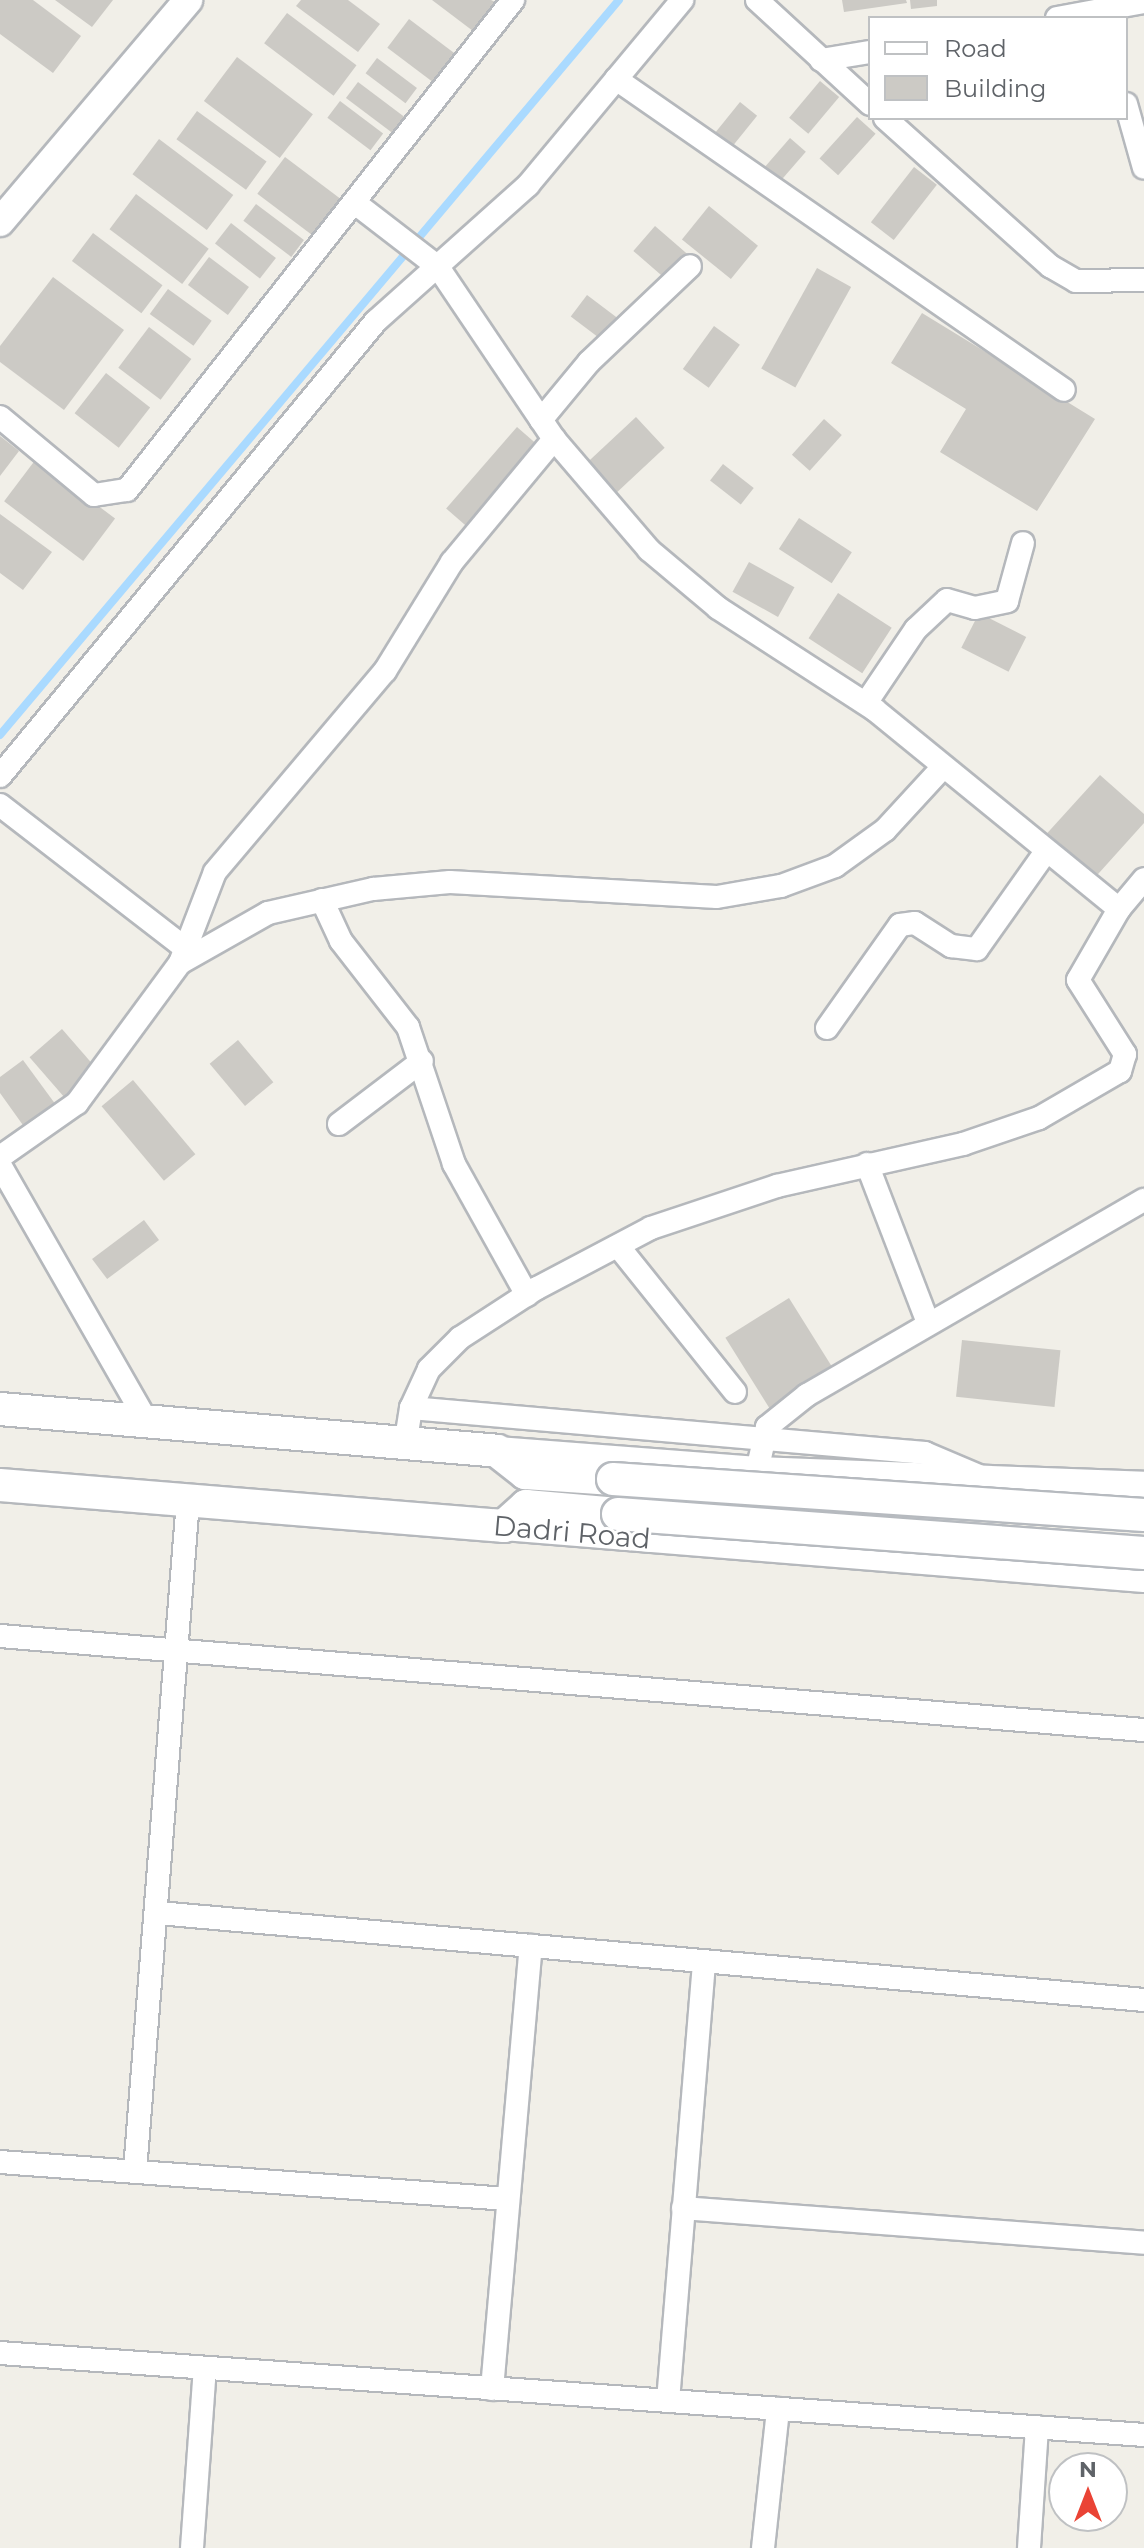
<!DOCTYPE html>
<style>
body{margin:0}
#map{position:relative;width:1144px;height:2548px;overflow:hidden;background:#f1efe8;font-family:Montserrat,sans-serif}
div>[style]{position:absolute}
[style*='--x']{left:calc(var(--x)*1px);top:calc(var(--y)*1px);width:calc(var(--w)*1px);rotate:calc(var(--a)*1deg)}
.stream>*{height:8px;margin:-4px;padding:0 4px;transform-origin:4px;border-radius:4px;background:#aadaff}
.building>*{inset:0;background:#cccac5;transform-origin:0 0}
.roads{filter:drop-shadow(2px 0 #b5b8bc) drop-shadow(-2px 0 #b5b8bc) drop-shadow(0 2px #b5b8bc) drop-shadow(0 -2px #b5b8bc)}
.minor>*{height:22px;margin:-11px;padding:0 11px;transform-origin:11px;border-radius:11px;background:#fff}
.tertiary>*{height:28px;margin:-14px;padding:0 14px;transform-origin:14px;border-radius:14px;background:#fff}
.secondary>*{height:32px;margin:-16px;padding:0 16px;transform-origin:16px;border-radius:16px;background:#fff}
.bridges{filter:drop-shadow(2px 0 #b6babf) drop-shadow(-2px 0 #b6babf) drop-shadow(0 2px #b6babf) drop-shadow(0 -2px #b6babf)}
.secondary-bridge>*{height:32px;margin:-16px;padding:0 16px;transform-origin:16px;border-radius:16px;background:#fff}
span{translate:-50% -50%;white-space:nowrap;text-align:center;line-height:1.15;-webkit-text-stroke:6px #fff;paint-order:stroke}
.street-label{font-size:28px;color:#5f6368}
.legend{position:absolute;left:868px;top:16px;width:260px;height:104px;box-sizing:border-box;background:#fff;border:2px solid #bfc1c3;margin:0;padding:10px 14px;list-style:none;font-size:24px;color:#5f6368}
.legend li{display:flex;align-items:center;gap:16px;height:40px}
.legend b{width:40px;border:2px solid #bfc1c3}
.north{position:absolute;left:1048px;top:2452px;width:80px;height:80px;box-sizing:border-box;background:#fff;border:2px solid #bfc1c3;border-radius:50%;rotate:0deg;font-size:22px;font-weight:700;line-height:32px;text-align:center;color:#5f6368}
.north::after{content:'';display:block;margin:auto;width:28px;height:36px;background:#ea4335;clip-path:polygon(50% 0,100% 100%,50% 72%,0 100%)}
</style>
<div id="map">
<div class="stream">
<div style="--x:0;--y:735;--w:961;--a:-49.9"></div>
</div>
<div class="building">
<div style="clip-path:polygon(0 0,33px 0,81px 36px,53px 73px,0 34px)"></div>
<div style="clip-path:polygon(55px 0,113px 0,92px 27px)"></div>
<div style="clip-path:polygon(301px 0,348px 0,380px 24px,358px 52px,296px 6px)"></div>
<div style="clip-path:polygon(432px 0,491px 0,495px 2px,473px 31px)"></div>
<div style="clip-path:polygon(842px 0,906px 0,907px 3px,844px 12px)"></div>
<div style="clip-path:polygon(910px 0,937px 0,937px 6px,911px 9px)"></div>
<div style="left:287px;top:13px;width:87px;height:38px;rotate:37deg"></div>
<div style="left:409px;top:19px;width:64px;height:36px;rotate:37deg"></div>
<div style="left:237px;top:57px;width:95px;height:55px;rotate:37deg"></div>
<div style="left:377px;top:58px;width:50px;height:19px;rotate:37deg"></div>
<div style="left:820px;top:81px;width:25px;height:48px;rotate:40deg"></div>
<div style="left:358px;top:82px;width:67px;height:20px;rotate:37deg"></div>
<div style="left:340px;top:101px;width:54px;height:21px;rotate:37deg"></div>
<div style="left:740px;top:102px;width:22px;height:42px;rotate:39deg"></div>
<div style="left:197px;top:111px;width:86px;height:35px;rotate:36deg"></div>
<div style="left:857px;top:117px;width:25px;height:56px;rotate:42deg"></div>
<div style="left:790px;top:138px;width:21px;height:43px;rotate:41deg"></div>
<div style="left:159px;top:139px;width:93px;height:44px;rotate:37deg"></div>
<div style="left:285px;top:157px;width:69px;height:46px;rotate:37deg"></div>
<div style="left:914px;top:167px;width:29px;height:70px;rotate:38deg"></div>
<div style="left:136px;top:194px;width:91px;height:44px;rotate:37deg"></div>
<div style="left:256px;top:204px;width:60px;height:21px;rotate:37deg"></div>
<div style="left:709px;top:206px;width:63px;height:43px;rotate:39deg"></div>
<div style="left:231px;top:223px;width:57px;height:26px;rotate:38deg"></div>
<div style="left:655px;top:226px;width:44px;height:33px;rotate:41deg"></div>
<div style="left:93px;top:233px;width:87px;height:35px;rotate:37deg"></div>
<div style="left:209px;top:257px;width:50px;height:35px;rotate:37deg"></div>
<div style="left:817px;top:268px;width:39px;height:115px;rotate:29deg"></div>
<div style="clip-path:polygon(53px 277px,124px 330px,64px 410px,0 362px,0 346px)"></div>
<div style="left:168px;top:289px;width:54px;height:31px;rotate:36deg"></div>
<div style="left:587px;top:295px;width:39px;height:27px;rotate:37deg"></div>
<div style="clip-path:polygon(922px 313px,1095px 419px,1037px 511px,940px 452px,966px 409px,891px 363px)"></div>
<div style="left:714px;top:326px;width:32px;height:53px;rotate:36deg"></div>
<div style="left:149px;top:327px;width:53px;height:51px;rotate:37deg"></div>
<div style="left:106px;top:373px;width:56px;height:51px;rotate:38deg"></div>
<div style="left:636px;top:417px;width:42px;height:67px;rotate:47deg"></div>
<div style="left:824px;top:419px;width:24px;height:48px;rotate:42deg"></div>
<div style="left:517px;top:427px;width:32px;height:108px;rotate:41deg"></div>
<div style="clip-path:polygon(0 436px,19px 451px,0 476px)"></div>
<div style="left:36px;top:459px;width:99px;height:53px;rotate:37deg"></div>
<div style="left:723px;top:464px;width:39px;height:21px;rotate:38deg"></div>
<div style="clip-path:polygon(0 514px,52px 552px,23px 590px,0 573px)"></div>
<div style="left:799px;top:518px;width:63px;height:37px;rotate:33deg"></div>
<div style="left:749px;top:562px;width:52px;height:34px;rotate:29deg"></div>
<div style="left:838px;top:593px;width:64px;height:54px;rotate:33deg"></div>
<div style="left:979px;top:613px;width:53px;height:39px;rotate:27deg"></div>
<div style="clip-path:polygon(1100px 775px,1144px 814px,1144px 823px,1090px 883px,1041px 840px)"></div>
<div style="left:62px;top:1029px;width:56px;height:43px;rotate:49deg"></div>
<div style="left:238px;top:1040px;width:55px;height:37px;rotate:50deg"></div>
<div style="clip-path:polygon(23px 1060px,56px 1105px,25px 1128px,0 1093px,0 1077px)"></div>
<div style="left:133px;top:1080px;width:97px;height:41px;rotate:50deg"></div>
<div style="left:144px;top:1220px;width:25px;height:65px;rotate:53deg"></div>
<div style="left:789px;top:1298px;width:85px;height:75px;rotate:58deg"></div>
<div style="left:962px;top:1340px;width:99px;height:57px;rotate:6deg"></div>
</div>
<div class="roads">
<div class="minor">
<div style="--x:757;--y:0;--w:154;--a:42.6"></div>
<div style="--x:1100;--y:10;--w:45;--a:-10.3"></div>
<div style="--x:1057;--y:18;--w:44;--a:-10.5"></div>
<div style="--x:1100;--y:10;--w:8;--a:76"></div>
<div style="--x:821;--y:60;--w:50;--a:-9.3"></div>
<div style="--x:616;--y:79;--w:545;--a:34.77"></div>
<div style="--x:1126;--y:104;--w:66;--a:74.3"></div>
<div style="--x:885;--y:118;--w:222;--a:41.9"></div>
<div style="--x:1050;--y:266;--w:30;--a:30"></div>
<div style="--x:1076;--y:281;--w:68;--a:-0.8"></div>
<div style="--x:355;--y:203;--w:105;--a:37.6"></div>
<div style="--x:438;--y:267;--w:207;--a:56"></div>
<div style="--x:554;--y:439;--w:146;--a:49.4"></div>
<div style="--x:649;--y:550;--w:90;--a:40"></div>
<div style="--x:718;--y:608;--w:187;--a:33"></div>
<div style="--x:875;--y:710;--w:315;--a:39.2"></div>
<div style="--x:1119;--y:909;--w:82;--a:120"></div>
<div style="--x:1078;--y:980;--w:88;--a:57.6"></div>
<div style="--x:1125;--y:1054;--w:18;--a:106"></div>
<div style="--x:1120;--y:1071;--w:94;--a:149.9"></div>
<div style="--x:1039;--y:1118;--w:80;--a:161.1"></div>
<div style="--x:963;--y:1144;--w:191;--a:167.3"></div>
<div style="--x:777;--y:1186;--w:133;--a:161.6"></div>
<div style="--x:651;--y:1228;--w:129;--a:152.2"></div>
<div style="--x:537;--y:1288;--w:92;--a:147"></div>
<div style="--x:460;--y:1338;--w:44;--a:135"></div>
<div style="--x:429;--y:1369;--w:43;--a:114.8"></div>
<div style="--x:411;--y:1408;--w:36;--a:99"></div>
<div style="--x:0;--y:417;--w:122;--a:39.7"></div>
<div style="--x:94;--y:495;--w:33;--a:-9"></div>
<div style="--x:127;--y:490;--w:624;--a:-51.77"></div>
<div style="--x:541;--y:420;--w:75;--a:-50.4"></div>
<div style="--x:589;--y:362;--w:139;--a:-43.5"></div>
<div style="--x:866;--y:703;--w:89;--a:-56"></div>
<div style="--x:916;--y:629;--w:42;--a:-43.1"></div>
<div style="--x:947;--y:600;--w:29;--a:16"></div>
<div style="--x:975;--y:608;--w:33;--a:-12"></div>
<div style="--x:1007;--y:601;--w:60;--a:-74.6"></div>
<div style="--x:0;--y:776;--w:590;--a:-50.43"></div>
<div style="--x:376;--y:321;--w:204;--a:-41.8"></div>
<div style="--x:528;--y:185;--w:241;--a:-50.2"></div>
<div style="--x:0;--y:805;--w:234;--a:37.7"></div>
<div style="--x:322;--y:900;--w:45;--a:65.1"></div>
<div style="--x:341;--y:941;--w:109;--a:52.1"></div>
<div style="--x:408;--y:1027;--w:145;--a:71.4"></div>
<div style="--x:454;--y:1164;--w:150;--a:60.9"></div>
<div style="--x:1119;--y:909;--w:39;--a:-50"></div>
<div style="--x:180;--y:963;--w:97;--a:-69"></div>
<div style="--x:215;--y:872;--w:263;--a:-49.8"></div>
<div style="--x:385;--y:671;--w:128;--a:-58.4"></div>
<div style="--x:452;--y:562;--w:160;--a:-50.3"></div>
<div style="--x:827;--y:1028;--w:126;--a:-54.7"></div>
<div style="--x:900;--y:925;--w:15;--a:-8"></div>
<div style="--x:915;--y:923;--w:43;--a:32.6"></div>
<div style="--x:951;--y:946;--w:26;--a:7"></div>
<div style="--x:977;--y:949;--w:118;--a:-54.7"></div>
<div style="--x:339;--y:1124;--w:104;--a:-37.2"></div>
<div style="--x:0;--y:1157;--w:94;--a:-35"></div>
<div style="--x:77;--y:1103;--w:174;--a:-53.7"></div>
<div style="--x:180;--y:963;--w:101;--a:-29.6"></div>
<div style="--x:268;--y:913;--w:108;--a:-12.9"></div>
<div style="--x:373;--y:889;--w:77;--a:-5.2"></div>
<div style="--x:450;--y:882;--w:267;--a:3.2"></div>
<div style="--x:717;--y:897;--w:65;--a:-9.8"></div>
<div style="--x:781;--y:886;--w:58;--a:-20.3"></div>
<div style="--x:835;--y:866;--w:62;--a:-35.8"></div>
<div style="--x:885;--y:830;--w:86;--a:-47.4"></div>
<div style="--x:867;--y:1164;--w:167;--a:69"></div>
<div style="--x:0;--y:1165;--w:297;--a:60.2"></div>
<div style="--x:618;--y:1246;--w:187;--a:51.3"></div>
<div style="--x:411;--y:1408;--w:516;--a:5"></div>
<div style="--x:925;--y:1453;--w:59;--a:23.1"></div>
<div style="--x:757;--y:1471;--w:45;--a:-77.2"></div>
<div style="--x:767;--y:1427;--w:51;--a:-38.7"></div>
<div style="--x:807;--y:1395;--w:389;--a:-30.1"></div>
<div style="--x:0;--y:1636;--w:1148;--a:4.7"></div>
<div style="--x:158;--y:1913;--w:990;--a:5.04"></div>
<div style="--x:0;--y:2162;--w:509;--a:4.17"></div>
<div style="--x:135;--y:2171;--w:672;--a:-85.48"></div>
<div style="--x:683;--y:2208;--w:462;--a:4.3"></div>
<div style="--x:0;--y:2353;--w:1147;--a:4.1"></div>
<div style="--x:492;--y:2389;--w:445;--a:-85"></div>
<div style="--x:668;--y:2401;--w:441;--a:-85.3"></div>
<div style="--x:192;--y:2548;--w:180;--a:-85.9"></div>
<div style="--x:763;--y:2548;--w:140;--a:-83.8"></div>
<div style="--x:1029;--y:2548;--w:121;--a:-86.2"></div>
</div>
<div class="tertiary">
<div style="--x:0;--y:222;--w:291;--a:-49.7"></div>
<div style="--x:497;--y:1451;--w:261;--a:4.4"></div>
<div style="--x:757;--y:1471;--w:387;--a:2.2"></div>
<div style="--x:504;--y:1526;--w:642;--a:4.65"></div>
</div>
<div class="secondary">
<div style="--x:0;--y:1409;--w:499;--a:4.8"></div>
<div style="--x:497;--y:1451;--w:36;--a:38"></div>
<div style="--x:525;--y:1473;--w:88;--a:3.9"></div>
<div style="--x:0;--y:1485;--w:506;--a:4.65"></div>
<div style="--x:504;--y:1526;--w:30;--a:-42"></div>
<div style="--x:526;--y:1506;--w:92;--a:5"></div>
</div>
</div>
<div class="bridges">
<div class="secondary-bridge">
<div style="--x:613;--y:1479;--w:532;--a:3.88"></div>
<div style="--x:618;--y:1514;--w:527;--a:4.24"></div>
</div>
</div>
<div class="street-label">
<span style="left:572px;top:1532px;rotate:5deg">Dadri Road</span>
</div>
<ul class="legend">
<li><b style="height:10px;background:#fff"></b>Road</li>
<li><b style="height:22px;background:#cccac5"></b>Building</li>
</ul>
<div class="north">N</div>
</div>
